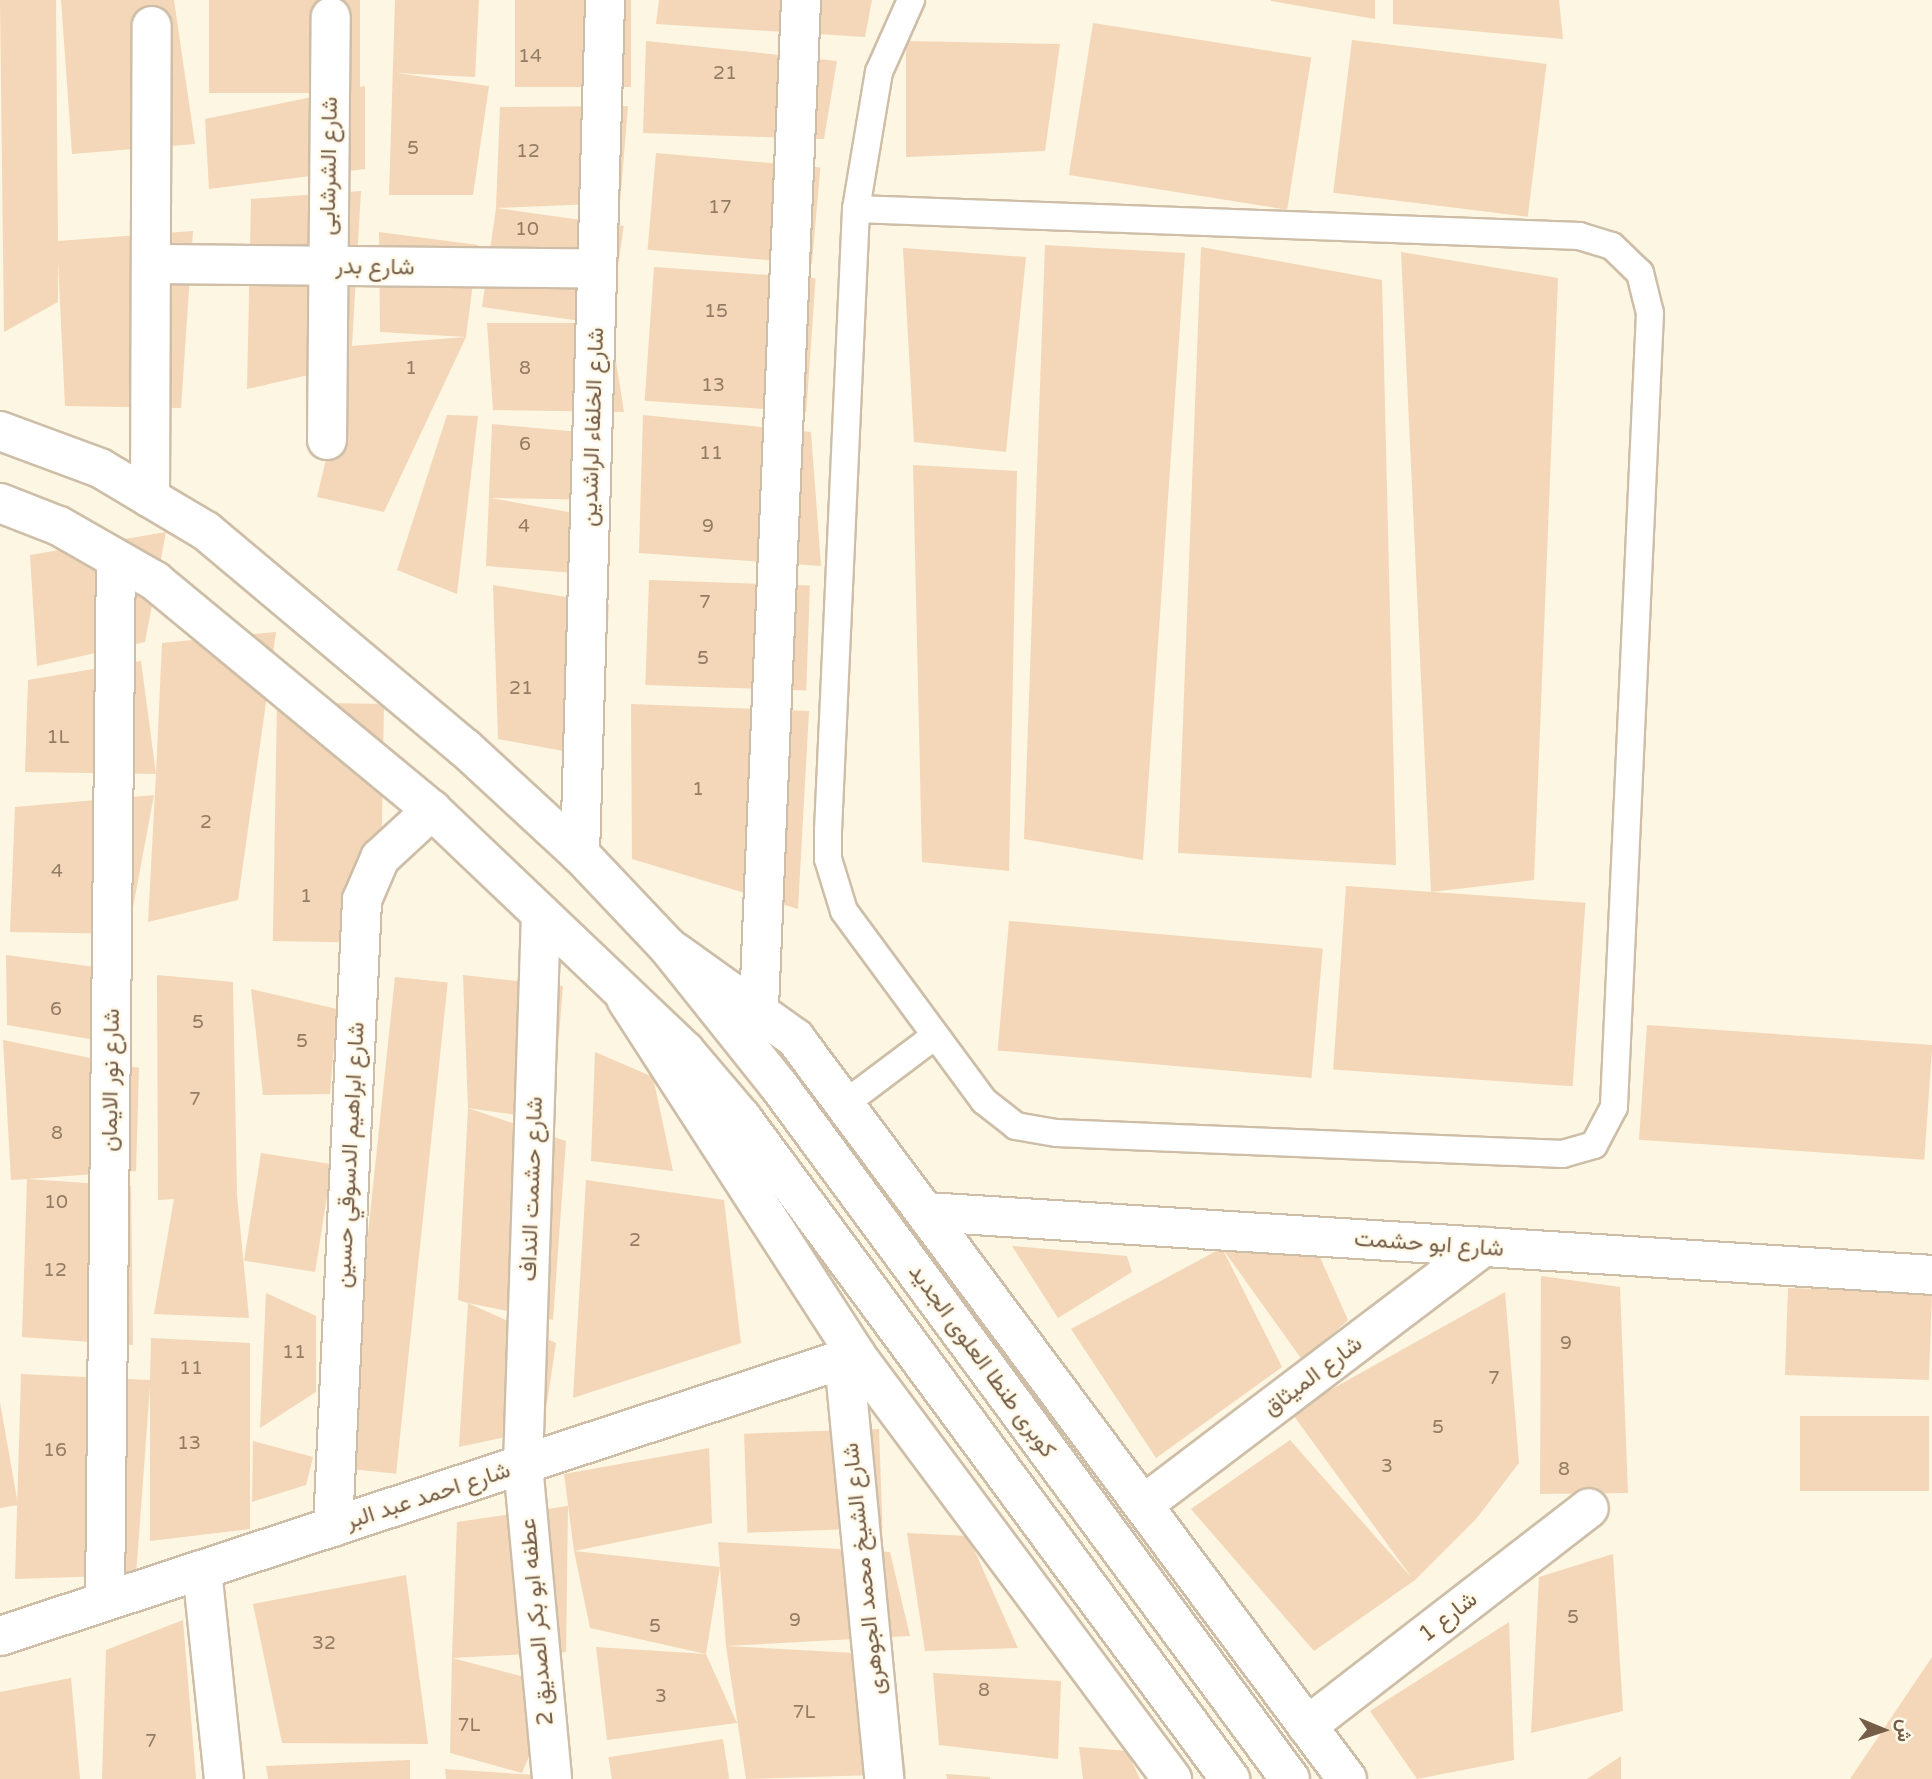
<!DOCTYPE html>
<meta charset="utf-8">
<style>
body{margin:0}
#map{position:relative;width:1932px;height:1779px;overflow:hidden;background:#fdf6e2;font-family:"Varela Round",Vazirmatn,sans-serif}
div>[style]{position:absolute}
[style*='--x']{left:calc(var(--x)*1px);top:calc(var(--y)*1px);width:calc(var(--w)*1px);rotate:calc(var(--a)*1deg)}
.building>*{inset:0;background:#f3d7b8;transform-origin:0 0}
.roads{filter:drop-shadow(2px 0 #cebea8) drop-shadow(-2px 0 #cebea8) drop-shadow(0 2px #cebea8) drop-shadow(0 -2px #cebea8)}
.service>*{height:26px;margin:-13px;padding:0 13px;transform-origin:13px;border-radius:13px;background:#fff}
.minor>*{height:38px;margin:-19px;padding:0 19px;transform-origin:19px;border-radius:19px;background:#fff}
.secondary>*{height:38px;margin:-19px;padding:0 19px;transform-origin:19px;border-radius:19px;background:#fff}
span{translate:-50% -50%;white-space:nowrap;text-align:center;line-height:1.15;-webkit-text-stroke:5px #fff9e9;paint-order:stroke}
.number-label{font-size:19px;color:#947c64}
.number-label span{-webkit-text-stroke-width:0}
.street-label{font-size:23px;color:#755d48}
.north{position:absolute;left:1848px;top:1695px;width:70px;height:70px;-webkit-text-stroke:5px #fff9e9;paint-order:stroke;rotate:92deg;font-size:19px;font-weight:700;line-height:28px;text-align:center;color:#755d48}
.north::after{content:'';display:block;margin:auto;width:24px;height:32px;background:#755d48;clip-path:polygon(50% 0,100% 100%,50% 72%,0 100%)}
</style>
<div id="map">
<div class="building">
<div style="clip-path:polygon(0 0,56px 0,58px 241px,193px 231px,181px 408px,65px 406px,58px 261px,58px 302px,4px 332px)"></div>
<div style="clip-path:polygon(61px 0,174px 0,195px 144px,72px 154px)"></div>
<div style="left:209px;top:0;width:151px;height:93px"></div>
<div style="clip-path:polygon(395px 0,479px 0,475px 77px,396px 73px,489px 86px,473px 195px,389px 195px)"></div>
<div style="left:515px;top:0;width:116px;height:87px"></div>
<div style="clip-path:polygon(659px 0,872px 0,865px 37px,656px 24px)"></div>
<div style="clip-path:polygon(1271px 0,1375px 0,1375px 19px,1271px 1px)"></div>
<div style="clip-path:polygon(1393px 0,1559px 0,1563px 39px,1393px 24px)"></div>
<div style="left:1093px;top:23px;width:221px;height:154px;rotate:9deg"></div>
<div style="left:1352px;top:40px;width:196px;height:154px;rotate:7deg"></div>
<div style="clip-path:polygon(646px 41px,837px 61px,824px 139px,643px 133px)"></div>
<div style="clip-path:polygon(906px 41px,1060px 44px,1045px 151px,906px 157px)"></div>
<div style="clip-path:polygon(365px 86px,365px 169px,209px 189px,205px 119px)"></div>
<div style="clip-path:polygon(628px 106px,620px 203px,496px 208px,500px 107px)"></div>
<div style="left:656px;top:153px;width:165px;height:97px;rotate:5deg"></div>
<div style="clip-path:polygon(361px 191px,352px 346px,466px 337px,384px 512px,317px 497px,348px 366px,247px 389px,251px 199px)"></div>
<div style="left:496px;top:208px;width:129px;height:100px;rotate:8deg"></div>
<div style="clip-path:polygon(379px 232px,478px 245px,466px 337px,380px 332px)"></div>
<div style="clip-path:polygon(1045px 245px,1185px 253px,1143px 860px,1024px 839px)"></div>
<div style="clip-path:polygon(1201px 247px,1382px 280px,1396px 865px,1178px 853px)"></div>
<div style="clip-path:polygon(903px 248px,1026px 257px,1006px 452px,914px 442px)"></div>
<div style="clip-path:polygon(1401px 252px,1558px 278px,1534px 880px,1431px 892px)"></div>
<div style="left:654px;top:267px;width:162px;height:134px;rotate:4deg"></div>
<div style="clip-path:polygon(487px 323px,610px 323px,624px 412px,493px 410px)"></div>
<div style="clip-path:polygon(447px 415px,478px 416px,457px 594px,397px 570px)"></div>
<div style="clip-path:polygon(643px 415px,811px 432px,821px 566px,639px 553px)"></div>
<div style="clip-path:polygon(492px 424px,613px 435px,608px 500px,490px 498px,607px 519px,601px 575px,486px 566px)"></div>
<div style="clip-path:polygon(913px 465px,1017px 471px,1009px 871px,922px 862px)"></div>
<div style="clip-path:polygon(166px 532px,145px 642px,37px 666px,30px 555px)"></div>
<div style="left:649px;top:580px;width:161px;height:105px;rotate:2deg"></div>
<div style="clip-path:polygon(493px 585px,609px 604px,601px 758px,498px 739px)"></div>
<div style="clip-path:polygon(276px 632px,238px 900px,148px 922px,156px 774px,25px 772px,28px 680px,141px 661px,156px 774px,162px 643px)"></div>
<div style="left:384px;top:704px;width:239px;height:107px;rotate:91deg"></div>
<div style="clip-path:polygon(631px 704px,809px 711px,798px 909px,632px 859px)"></div>
<div style="clip-path:polygon(154px 795px,128px 934px,10px 932px,15px 807px)"></div>
<div style="left:1346px;top:886px;width:240px;height:184px;rotate:4deg"></div>
<div style="left:1009px;top:921px;width:315px;height:130px;rotate:5deg"></div>
<div style="clip-path:polygon(6px 955px,132px 972px,131px 1046px,7px 1025px)"></div>
<div style="clip-path:polygon(157px 975px,233px 982px,237px 1195px,249px 1318px,154px 1314px,174px 1199px,158px 1200px)"></div>
<div style="clip-path:polygon(463px 975px,563px 986px,552px 1120px,468px 1108px)"></div>
<div style="left:395px;top:977px;width:53px;height:494px;rotate:6deg"></div>
<div style="clip-path:polygon(251px 989px,337px 1009px,330px 1094px,263px 1095px)"></div>
<div style="left:1647px;top:1025px;width:286px;height:115px;rotate:4deg"></div>
<div style="clip-path:polygon(3px 1040px,139px 1068px,136px 1171px,27px 1179px,131px 1186px,133px 1345px,22px 1337px,27px 1179px,11px 1180px)"></div>
<div style="clip-path:polygon(595px 1052px,653px 1077px,673px 1171px,591px 1161px)"></div>
<div style="clip-path:polygon(468px 1108px,566px 1141px,553px 1320px,468px 1303px,556px 1343px,543px 1429px,459px 1447px,468px 1303px,458px 1300px)"></div>
<div style="left:261px;top:1153px;width:72px;height:109px;rotate:9deg"></div>
<div style="clip-path:polygon(586px 1180px,724px 1200px,741px 1343px,573px 1398px)"></div>
<div style="clip-path:polygon(1012px 1246px,1127px 1256px,1132px 1272px,1058px 1318px)"></div>
<div style="clip-path:polygon(1222px 1248px,1318px 1253px,1348px 1320px,1303px 1361px)"></div>
<div style="clip-path:polygon(1222px 1248px,1282px 1367px,1156px 1458px,1071px 1329px)"></div>
<div style="clip-path:polygon(1541px 1276px,1620px 1287px,1628px 1493px,1540px 1494px)"></div>
<div style="left:1788px;top:1288px;width:144px;height:87px;rotate:2deg"></div>
<div style="clip-path:polygon(1505px 1292px,1519px 1463px,1476px 1519px,1415px 1580px,1314px 1651px,1191px 1509px,1290px 1440px,1412px 1578px,1291px 1412px)"></div>
<div style="clip-path:polygon(266px 1293px,316px 1316px,316px 1392px,260px 1428px)"></div>
<div style="clip-path:polygon(151px 1338px,250px 1343px,250px 1529px,150px 1541px,150px 1387px,136px 1575px,15px 1579px,21px 1374px,150px 1380px)"></div>
<div style="clip-path:polygon(0 1402px,18px 1505px,0 1508px)"></div>
<div style="left:1800px;top:1416px;width:129px;height:75px"></div>
<div style="left:879px;top:1429px;width:99px;height:135px;rotate:88deg"></div>
<div style="clip-path:polygon(253px 1441px,313px 1457px,306px 1485px,252px 1502px)"></div>
<div style="clip-path:polygon(709px 1448px,712px 1523px,574px 1551px,720px 1567px,706px 1654px,590px 1628px,574px 1551px,564px 1474px)"></div>
<div style="clip-path:polygon(568px 1506px,566px 1652px,452px 1658px,457px 1522px)"></div>
<div style="clip-path:polygon(907px 1533px,968px 1536px,1018px 1648px,925px 1651px)"></div>
<div style="clip-path:polygon(718px 1542px,890px 1552px,910px 1636px,726px 1646px,891px 1655px,906px 1774px,746px 1779px,726px 1646px)"></div>
<div style="clip-path:polygon(1613px 1554px,1623px 1711px,1531px 1733px,1539px 1577px)"></div>
<div style="clip-path:polygon(406px 1575px,428px 1744px,282px 1743px,253px 1604px)"></div>
<div style="clip-path:polygon(183px 1620px,196px 1779px,102px 1779px,106px 1650px)"></div>
<div style="clip-path:polygon(1509px 1622px,1514px 1760px,1417px 1779px,1370px 1711px)"></div>
<div style="clip-path:polygon(596px 1647px,706px 1654px,737px 1723px,607px 1740px)"></div>
<div style="clip-path:polygon(1932px 1657px,1932px 1779px,1850px 1779px)"></div>
<div style="clip-path:polygon(452px 1658px,559px 1686px,522px 1773px,450px 1753px)"></div>
<div style="clip-path:polygon(933px 1673px,1061px 1681px,1058px 1759px,939px 1745px)"></div>
<div style="clip-path:polygon(71px 1678px,80px 1779px,0 1779px,0 1692px)"></div>
<div style="left:723px;top:1739px;width:40px;height:116px;rotate:81deg"></div>
<div style="clip-path:polygon(1079px 1747px,1127px 1751px,1140px 1779px,1083px 1779px)"></div>
<div style="clip-path:polygon(1621px 1756px,1621px 1779px,1587px 1779px)"></div>
<div style="clip-path:polygon(410px 1760px,410px 1779px,268px 1779px,266px 1766px)"></div>
<div style="clip-path:polygon(445px 1769px,566px 1777px,565px 1779px,446px 1779px)"></div>
<div style="clip-path:polygon(946px 1774px,990px 1777px,990px 1779px,947px 1779px)"></div>
</div>
<div class="roads">
<div class="service">
<div style="--x:856;--y:209;--w:724;--a:2.14"></div>
<div style="--x:1579;--y:236;--w:34;--a:17"></div>
<div style="--x:1612;--y:246;--w:39;--a:44"></div>
<div style="--x:1640;--y:273;--w:41;--a:76"></div>
<div style="--x:1650;--y:313;--w:795;--a:92.6"></div>
<div style="--x:1614;--y:1107;--w:43;--a:117.8"></div>
<div style="--x:1594;--y:1145;--w:32;--a:164"></div>
<div style="--x:1563;--y:1154;--w:507;--a:-177.63"></div>
<div style="--x:1056;--y:1133;--w:41;--a:-170.1"></div>
<div style="--x:1016;--y:1126;--w:41;--a:-142"></div>
<div style="--x:984;--y:1101;--w:236;--a:-126.4"></div>
<div style="--x:844;--y:911;--w:54;--a:-107.1"></div>
<div style="--x:828;--y:859;--w:28;--a:-90"></div>
<div style="--x:828;--y:831;--w:623;--a:-87.42"></div>
<div style="--x:856;--y:209;--w:139;--a:-80.5"></div>
<div style="--x:879;--y:72;--w:79;--a:-66"></div>
<div style="--x:847;--y:1102;--w:110;--a:-36.9"></div>
</div>
<div class="minor">
<div style="--x:153;--y:264;--w:444;--a:0.6"></div>
<div style="--x:327;--y:440;--w:423;--a:-89.5"></div>
<div style="--x:150;--y:498;--w:472;--a:-89.8"></div>
<div style="--x:580;--y:854;--w:854;--a:-88.32"></div>
<div style="--x:541;--y:914;--w:551;--a:91.87"></div>
<div style="--x:523;--y:1465;--w:315;--a:84.7"></div>
<div style="--x:675;--y:952;--w:148;--a:35.6"></div>
<div style="--x:795;--y:1038;--w:924;--a:53.32"></div>
<div style="--x:626;--y:999;--w:424;--a:57.1"></div>
<div style="--x:856;--y:1355;--w:529;--a:53.3"></div>
<div style="--x:759;--y:1007;--w:1008;--a:-87.61"></div>
<div style="--x:926;--y:1212;--w:1008;--a:3.58"></div>
<div style="--x:844;--y:1360;--w:421;--a:84.5"></div>
<div style="--x:1143;--y:1505;--w:427;--a:-37.2"></div>
<div style="--x:333;--y:1527;--w:628;--a:-87.35"></div>
<div style="--x:362;--y:900;--w:46;--a:-66.8"></div>
<div style="--x:380;--y:858;--w:71;--a:-42.7"></div>
<div style="--x:202;--y:1570;--w:210;--a:84"></div>
<div style="--x:105;--y:1601;--w:1042;--a:-89.4"></div>
<div style="--x:0;--y:1636;--w:901;--a:-18.17"></div>
<div style="--x:1307;--y:1726;--w:356;--a:-37.7"></div>
</div>
<div class="secondary">
<div style="--x:0;--y:431;--w:107;--a:20.3"></div>
<div style="--x:100;--y:468;--w:123;--a:30.7"></div>
<div style="--x:206;--y:531;--w:338;--a:40"></div>
<div style="--x:465;--y:748;--w:156;--a:42.7"></div>
<div style="--x:580;--y:854;--w:128;--a:46.6"></div>
<div style="--x:668;--y:947;--w:178;--a:51.4"></div>
<div style="--x:779;--y:1086;--w:861;--a:53.6"></div>
<div style="--x:0;--y:503;--w:63;--a:21.3"></div>
<div style="--x:59;--y:526;--w:111;--a:29.8"></div>
<div style="--x:155;--y:581;--w:359;--a:39.6"></div>
<div style="--x:432;--y:810;--w:349;--a:43.6"></div>
<div style="--x:685;--y:1051;--w:88;--a:49.6"></div>
<div style="--x:742;--y:1118;--w:822;--a:53.56"></div>
</div>
</div>
<div class="number-label">
<span style="left:530px;top:57px">14</span>
<span style="left:725px;top:74px">21</span>
<span style="left:413px;top:149px">5</span>
<span style="left:528px;top:152px">12</span>
<span style="left:720px;top:208px">17</span>
<span style="left:527px;top:230px">10</span>
<span style="left:716px;top:312px">15</span>
<span style="left:411px;top:369px">1</span>
<span style="left:525px;top:369px">8</span>
<span style="left:713px;top:386px">13</span>
<span style="left:525px;top:445px">6</span>
<span style="left:711px;top:454px">11</span>
<span style="left:524px;top:527px">4</span>
<span style="left:708px;top:527px">9</span>
<span style="left:705px;top:603px">7</span>
<span style="left:703px;top:659px">5</span>
<span style="left:521px;top:689px">21</span>
<span style="left:58px;top:738px">1L</span>
<span style="left:698px;top:790px">1</span>
<span style="left:206px;top:823px">2</span>
<span style="left:57px;top:872px">4</span>
<span style="left:306px;top:897px">1</span>
<span style="left:56px;top:1010px">6</span>
<span style="left:198px;top:1023px">5</span>
<span style="left:302px;top:1042px">5</span>
<span style="left:195px;top:1100px">7</span>
<span style="left:57px;top:1134px">8</span>
<span style="left:56px;top:1203px">10</span>
<span style="left:635px;top:1241px">2</span>
<span style="left:55px;top:1271px">12</span>
<span style="left:1566px;top:1344px">9</span>
<span style="left:294px;top:1353px">11</span>
<span style="left:191px;top:1369px">11</span>
<span style="left:1494px;top:1379px">7</span>
<span style="left:1438px;top:1428px">5</span>
<span style="left:189px;top:1444px">13</span>
<span style="left:55px;top:1451px">16</span>
<span style="left:1387px;top:1467px">3</span>
<span style="left:1564px;top:1470px">8</span>
<span style="left:1573px;top:1618px">5</span>
<span style="left:795px;top:1621px">9</span>
<span style="left:655px;top:1627px">5</span>
<span style="left:324px;top:1644px">32</span>
<span style="left:984px;top:1691px">8</span>
<span style="left:661px;top:1697px">3</span>
<span style="left:804px;top:1713px">7L</span>
<span style="left:469px;top:1726px">7L</span>
<span style="left:151px;top:1742px">7</span>
</div>
<div class="street-label">
<span style="left:329px;top:166px;rotate:-89deg">شارع الشرشابى</span>
<span style="left:375px;top:267px;rotate:1deg">شارع بدر</span>
<span style="left:593px;top:427px;rotate:-88deg">شارع الخلفاء الراشدين</span>
<span style="left:111px;top:1080px;rotate:-89deg">شارع نور الايمان</span>
<span style="left:350px;top:1155px;rotate:-87deg">شارع ابراهيم الدسوقي حسين</span>
<span style="left:532px;top:1189px;rotate:-88deg">شارع حشمت النداف</span>
<span style="left:1429px;top:1244px;rotate:4deg">شارع ابو حشمت</span>
<span style="left:982px;top:1361px;rotate:54deg">كوبرى طنطا العلوى الجديد</span>
<span style="left:1313px;top:1376px;rotate:-37deg">شارع الميثاق</span>
<span style="left:428px;top:1496px;rotate:-18deg">شارع احمد عبد البر</span>
<span style="left:864px;top:1569px;rotate:-96deg">شارع الشيخ محمد الجوهرى</span>
<span style="left:1448px;top:1617px;rotate:-38deg">شارع 1</span>
<span style="left:537px;top:1622px;rotate:-95deg">عطفه ابو بكر الصديق 2</span>
</div>
<div class="north">ش</div>
</div>
